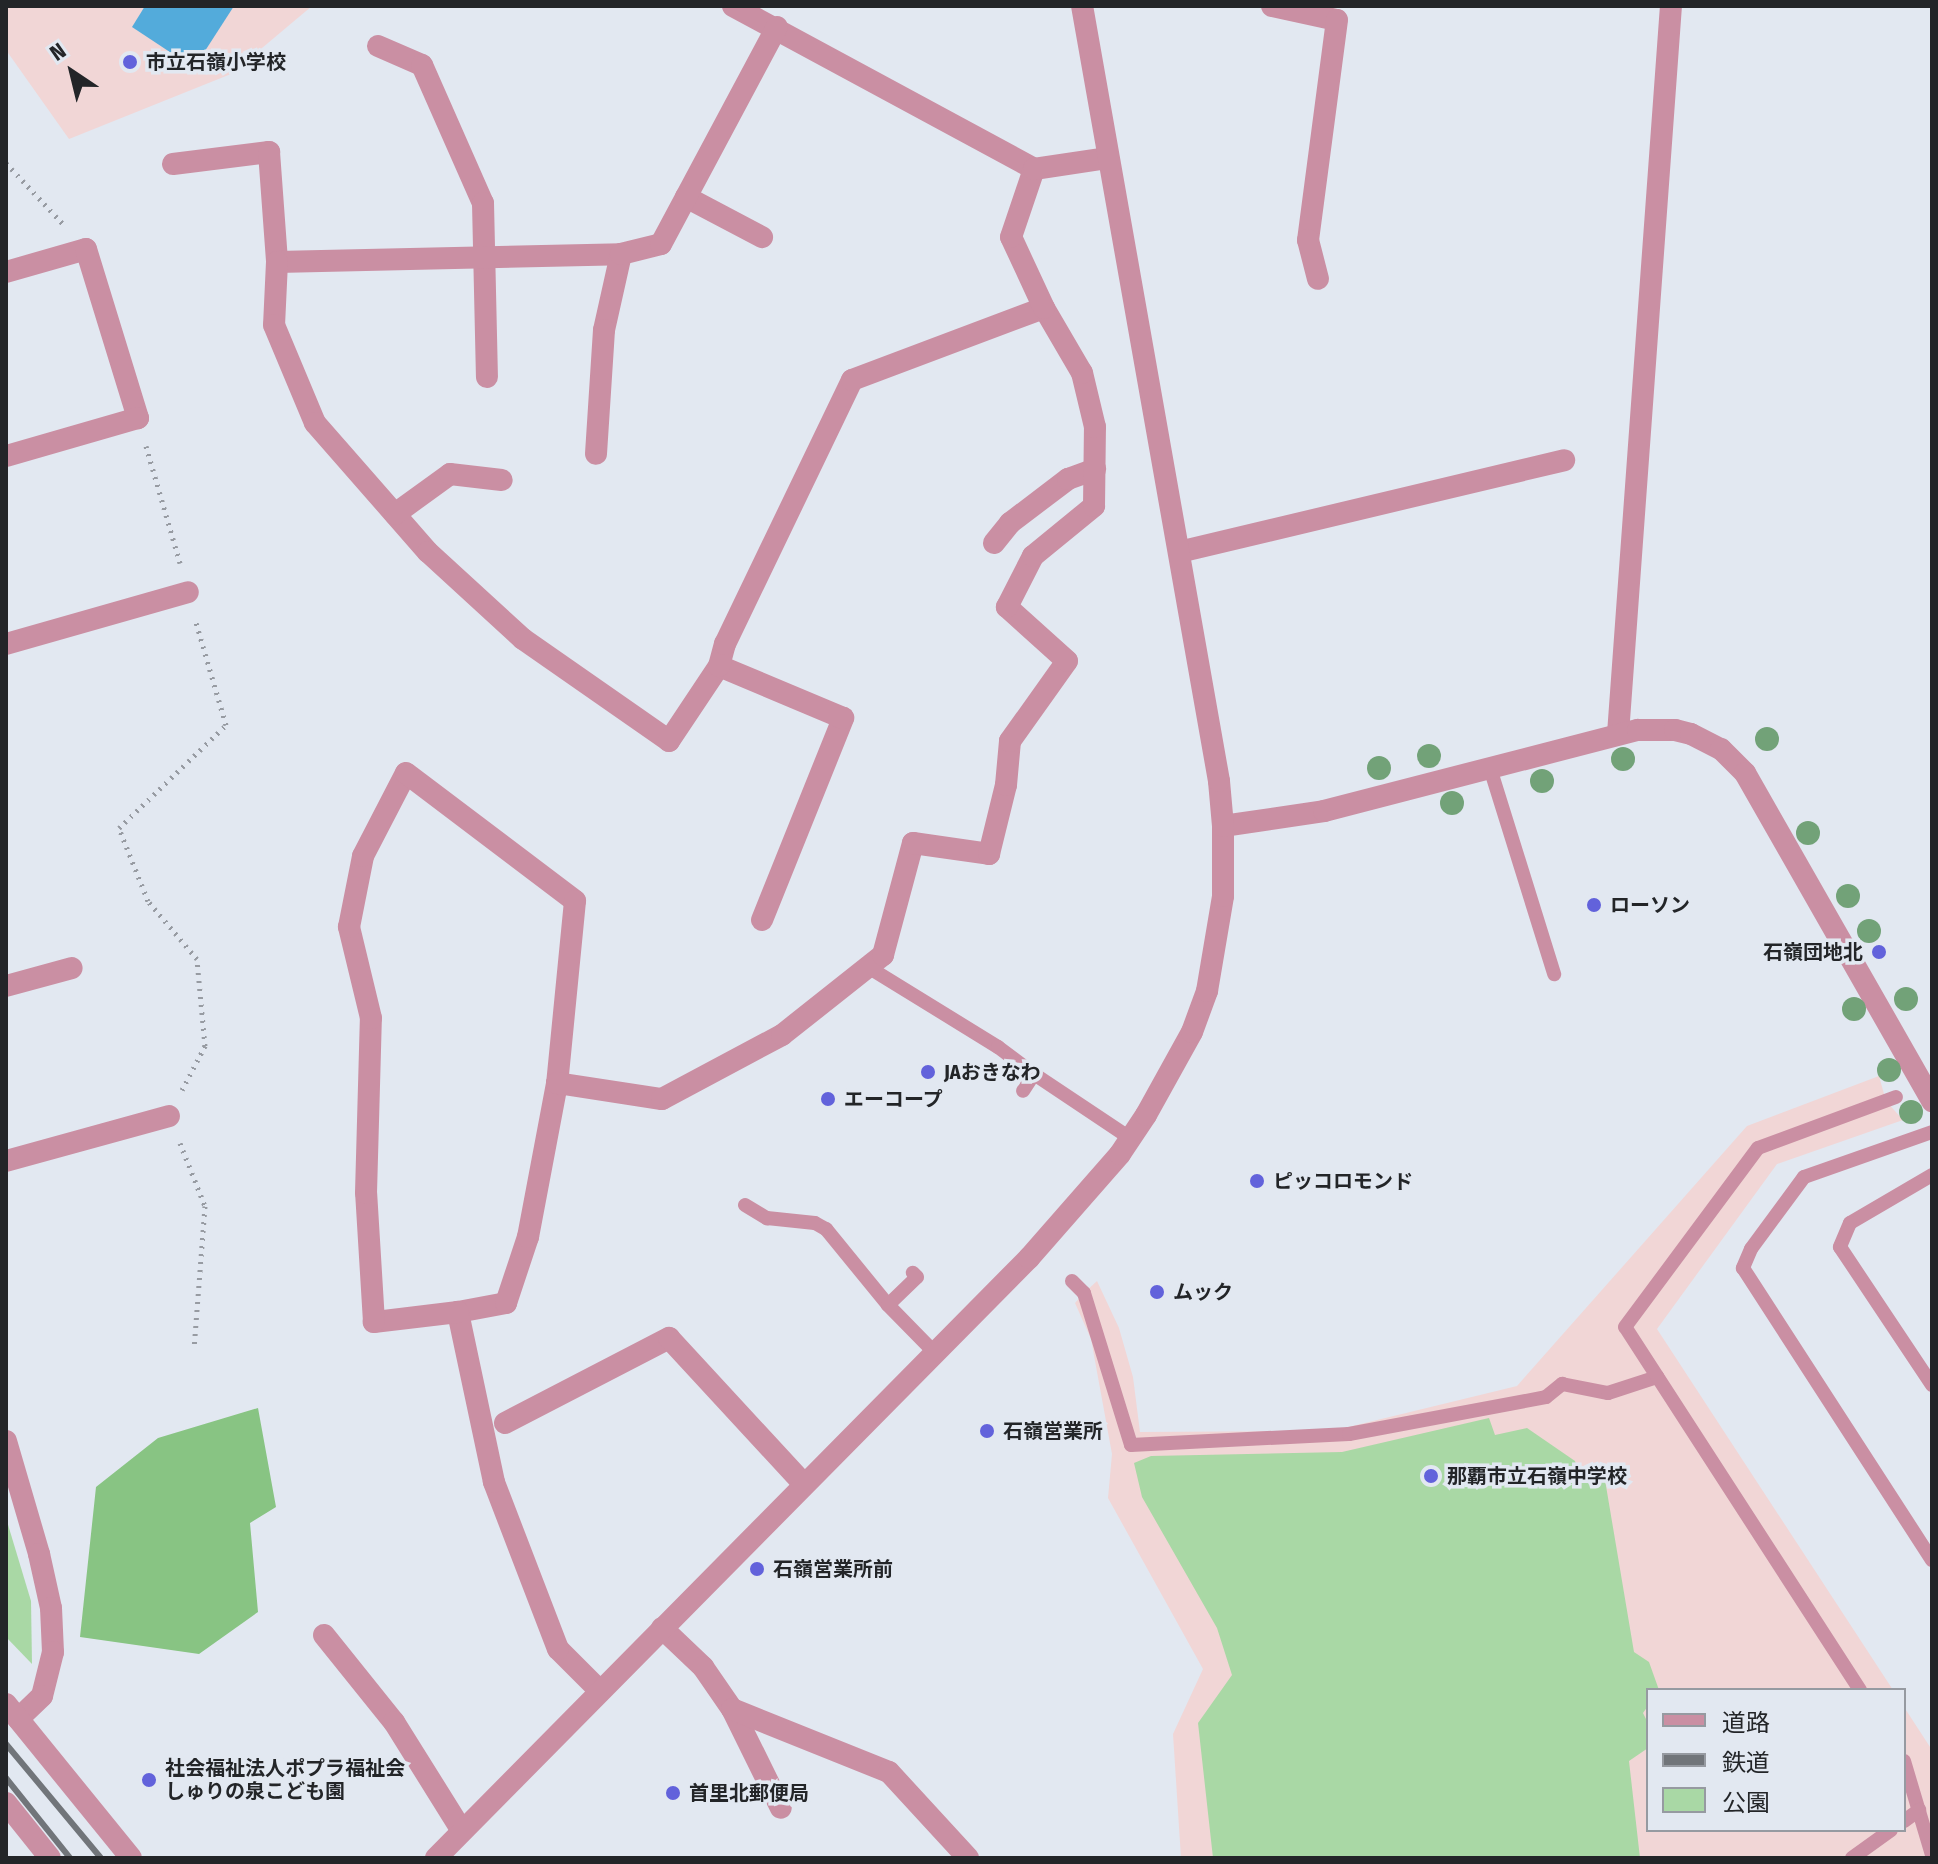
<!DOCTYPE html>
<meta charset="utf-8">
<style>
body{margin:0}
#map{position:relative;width:1938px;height:1864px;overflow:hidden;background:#e2e8f1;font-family:"Fira Sans Condensed","Noto Sans JP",sans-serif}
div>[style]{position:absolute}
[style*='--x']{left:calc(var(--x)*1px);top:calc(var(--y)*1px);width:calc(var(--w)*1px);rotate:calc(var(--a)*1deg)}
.education>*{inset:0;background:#f1d6d6}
.green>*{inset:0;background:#a9d8a5}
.forest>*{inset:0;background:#88c483}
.water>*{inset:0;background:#53abdb}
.path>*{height:5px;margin-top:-2.5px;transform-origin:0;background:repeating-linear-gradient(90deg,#979ba2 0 2px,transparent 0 8px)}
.service>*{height:14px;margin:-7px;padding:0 7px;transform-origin:7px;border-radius:7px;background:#ca8fa3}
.minor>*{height:22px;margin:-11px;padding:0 11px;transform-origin:11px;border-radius:11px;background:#ca8fa3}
.tertiary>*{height:22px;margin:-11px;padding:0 11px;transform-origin:11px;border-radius:11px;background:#ca8fa3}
.rail>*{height:6px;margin:-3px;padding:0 3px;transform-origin:3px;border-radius:3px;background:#71757a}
.trees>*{width:24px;height:24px;margin:-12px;border-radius:50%;background:#72a278}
.dots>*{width:22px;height:22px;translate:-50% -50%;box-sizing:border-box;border:4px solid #e2e8f1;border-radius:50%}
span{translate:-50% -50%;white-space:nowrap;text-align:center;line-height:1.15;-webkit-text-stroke:7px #e2e8f1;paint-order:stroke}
.poi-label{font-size:20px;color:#232528;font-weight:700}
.left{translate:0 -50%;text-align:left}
.right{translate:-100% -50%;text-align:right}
.frame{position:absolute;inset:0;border:8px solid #232528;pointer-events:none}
.legend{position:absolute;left:1646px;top:1688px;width:260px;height:144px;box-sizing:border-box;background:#e2e8f1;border:2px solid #969aa1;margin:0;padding:10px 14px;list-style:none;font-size:24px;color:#232528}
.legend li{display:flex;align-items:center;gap:16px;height:40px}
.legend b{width:40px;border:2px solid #969aa1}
.north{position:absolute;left:32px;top:32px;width:80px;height:80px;-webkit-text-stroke:6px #e2e8f1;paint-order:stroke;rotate:325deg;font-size:22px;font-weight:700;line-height:32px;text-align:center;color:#232528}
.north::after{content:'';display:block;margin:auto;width:28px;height:36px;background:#232528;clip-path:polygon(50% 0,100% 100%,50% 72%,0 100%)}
</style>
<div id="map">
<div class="education">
<div style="clip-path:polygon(6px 6px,312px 6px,231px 74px,69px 139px,6px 50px)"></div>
<div style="clip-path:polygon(1879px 1076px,1886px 1101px,1903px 1120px,1777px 1164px,1657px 1329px,1893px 1690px,1648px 1690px,1648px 1830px,1904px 1830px,1904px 1707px,1932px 1750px,1932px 1858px,1181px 1858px,1173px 1734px,1203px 1669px,1108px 1498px,1112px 1454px,1091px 1339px,1075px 1303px,1084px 1293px,1097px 1281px,1119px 1328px,1133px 1377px,1140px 1432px,1332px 1431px,1517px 1386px,1747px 1126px)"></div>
</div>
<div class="green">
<div style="clip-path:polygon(1489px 1418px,1495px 1435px,1527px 1428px,1575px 1461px,1580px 1478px,1604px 1474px,1634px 1652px,1649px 1662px,1659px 1690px,1648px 1690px,1648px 1706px,1643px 1713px,1648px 1723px,1648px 1748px,1629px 1761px,1640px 1858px,1213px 1858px,1198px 1723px,1232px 1675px,1217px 1628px,1142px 1497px,1134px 1463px,1151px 1456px,1342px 1452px)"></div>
<div style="clip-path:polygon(6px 1518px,31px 1601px,32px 1664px,6px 1637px)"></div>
</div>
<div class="forest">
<div style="clip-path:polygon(258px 1408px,276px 1507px,250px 1523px,258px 1612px,199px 1654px,80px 1637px,96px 1487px,158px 1438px)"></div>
</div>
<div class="water">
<div style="clip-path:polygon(145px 6px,234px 6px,194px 68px,132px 27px)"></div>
</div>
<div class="path">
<div style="--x:6;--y:163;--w:85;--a:46.9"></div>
<div style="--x:146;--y:446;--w:122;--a:73.8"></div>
<div style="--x:182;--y:1090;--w:50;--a:-62.4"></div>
<div style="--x:205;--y:1046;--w:87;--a:-95.3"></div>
<div style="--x:197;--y:959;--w:76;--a:-130.2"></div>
<div style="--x:148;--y:901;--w:79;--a:-111.7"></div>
<div style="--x:119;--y:828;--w:149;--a:-43.9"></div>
<div style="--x:226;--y:725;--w:110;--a:-106.3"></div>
<div style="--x:180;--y:1143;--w:68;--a:68.4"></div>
<div style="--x:205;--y:1206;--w:142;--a:94.4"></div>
</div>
<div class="service">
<div style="--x:1490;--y:768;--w:216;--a:72.7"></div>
<div style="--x:868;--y:967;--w:153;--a:31.6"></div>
<div style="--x:998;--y:1047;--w:45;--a:36.9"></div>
<div style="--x:1034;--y:1074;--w:20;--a:123"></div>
<div style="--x:1034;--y:1074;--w:115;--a:33.7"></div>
<div style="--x:1932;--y:1132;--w:136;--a:160.6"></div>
<div style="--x:1804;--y:1177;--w:89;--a:126.4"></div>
<div style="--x:1751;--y:1249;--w:21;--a:113"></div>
<div style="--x:1743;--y:1268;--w:348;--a:57.1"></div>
<div style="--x:1932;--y:1175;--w:95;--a:149.7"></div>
<div style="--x:1850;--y:1223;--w:26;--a:113"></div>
<div style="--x:1840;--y:1247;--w:166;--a:56.3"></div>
<div style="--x:745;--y:1205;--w:26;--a:31"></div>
<div style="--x:767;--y:1218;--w:48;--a:5.9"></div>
<div style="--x:815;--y:1223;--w:13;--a:29"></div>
<div style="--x:826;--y:1229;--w:98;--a:50.8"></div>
<div style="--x:888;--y:1305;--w:67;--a:45.6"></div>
<div style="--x:1072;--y:1281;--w:17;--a:45"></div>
<div style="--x:1084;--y:1293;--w:159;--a:72.8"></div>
<div style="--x:1131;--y:1445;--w:218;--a:-2.9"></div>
<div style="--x:1349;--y:1434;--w:200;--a:-10.6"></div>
<div style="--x:1546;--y:1397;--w:21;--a:-39"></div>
<div style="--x:1562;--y:1384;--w:47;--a:11.1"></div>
<div style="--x:1608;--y:1393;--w:52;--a:-18.1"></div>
<div style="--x:888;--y:1305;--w:40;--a:-44"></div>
<div style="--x:917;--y:1277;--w:6;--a:-135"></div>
<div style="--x:1860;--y:1690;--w:432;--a:-122.9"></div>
<div style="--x:1625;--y:1327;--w:223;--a:-53.4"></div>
<div style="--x:1758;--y:1148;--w:147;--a:-20.3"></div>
<div style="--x:1904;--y:1761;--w:98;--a:73.4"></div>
<div style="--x:1904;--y:1821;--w:19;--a:-36"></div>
<div style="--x:1852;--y:1858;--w:48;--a:-35.7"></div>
</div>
<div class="minor">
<div style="--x:733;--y:6;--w:342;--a:28.4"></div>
<div style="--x:1272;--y:6;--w:66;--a:12.2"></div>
<div style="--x:1337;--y:20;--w:222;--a:97.5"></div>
<div style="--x:1308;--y:240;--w:40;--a:75.6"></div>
<div style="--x:378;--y:46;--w:48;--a:23.4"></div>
<div style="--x:422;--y:65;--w:151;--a:66.2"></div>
<div style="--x:483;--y:203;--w:174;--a:88.7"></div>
<div style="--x:173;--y:164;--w:97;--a:-7.1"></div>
<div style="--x:269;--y:152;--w:110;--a:85.8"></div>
<div style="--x:277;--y:262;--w:344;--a:-1.3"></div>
<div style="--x:621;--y:254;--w:78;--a:102.6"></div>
<div style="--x:604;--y:330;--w:124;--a:93.7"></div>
<div style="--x:686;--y:197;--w:86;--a:27.8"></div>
<div style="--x:621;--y:254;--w:41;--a:-14"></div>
<div style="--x:661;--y:244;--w:246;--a:-61.9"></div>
<div style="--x:277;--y:262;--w:63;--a:92.7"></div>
<div style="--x:274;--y:325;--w:106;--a:67.3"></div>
<div style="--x:315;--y:423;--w:171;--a:48.8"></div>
<div style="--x:428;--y:552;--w:129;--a:42.5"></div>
<div style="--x:523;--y:639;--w:178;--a:34.9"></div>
<div style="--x:669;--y:741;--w:90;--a:-56.3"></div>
<div style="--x:6;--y:272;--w:83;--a:-16"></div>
<div style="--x:86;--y:249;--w:177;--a:72.9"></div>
<div style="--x:138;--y:418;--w:137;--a:163.9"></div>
<div style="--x:395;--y:514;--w:68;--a:-36"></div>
<div style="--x:450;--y:474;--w:52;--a:6.6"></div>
<div style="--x:994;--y:543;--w:26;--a:-51"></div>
<div style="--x:1010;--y:523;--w:73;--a:-37.2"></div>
<div style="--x:1068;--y:479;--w:29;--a:-20"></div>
<div style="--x:1179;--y:552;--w:396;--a:-13.4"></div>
<div style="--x:6;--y:644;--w:189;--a:-15.9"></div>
<div style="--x:762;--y:920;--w:218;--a:-68.1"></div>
<div style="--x:843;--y:718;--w:134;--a:-157.2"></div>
<div style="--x:719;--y:666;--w:23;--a:-75"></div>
<div style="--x:725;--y:644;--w:293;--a:-64.3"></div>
<div style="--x:852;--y:380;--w:205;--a:-20.6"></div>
<div style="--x:6;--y:986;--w:68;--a:-15.3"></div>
<div style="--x:6;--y:1161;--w:169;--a:-15.4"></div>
<div style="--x:458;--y:1312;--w:49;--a:-10.6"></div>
<div style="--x:506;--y:1303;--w:70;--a:-71.6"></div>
<div style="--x:528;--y:1237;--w:157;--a:-79.3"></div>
<div style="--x:505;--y:1423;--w:185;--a:-27.4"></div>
<div style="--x:669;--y:1338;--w:197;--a:47.3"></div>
<div style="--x:6;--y:1441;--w:118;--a:73.7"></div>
<div style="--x:39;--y:1554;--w:55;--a:77.5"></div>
<div style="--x:51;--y:1608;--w:44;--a:87.4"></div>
<div style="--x:53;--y:1652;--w:45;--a:104"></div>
<div style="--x:42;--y:1696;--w:33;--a:136"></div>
<div style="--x:662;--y:1628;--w:57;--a:43.6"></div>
<div style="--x:703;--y:1667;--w:51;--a:55.4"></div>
<div style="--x:732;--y:1709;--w:110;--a:63.7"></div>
<div style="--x:324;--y:1635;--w:112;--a:51.2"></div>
<div style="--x:394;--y:1722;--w:128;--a:58"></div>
<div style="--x:600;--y:1691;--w:59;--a:-135"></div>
<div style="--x:558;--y:1649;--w:179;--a:-111"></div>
<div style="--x:494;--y:1482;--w:174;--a:-102"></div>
<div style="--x:458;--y:1312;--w:85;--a:173.2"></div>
<div style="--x:374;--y:1322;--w:129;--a:-93.5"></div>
<div style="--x:366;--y:1193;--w:175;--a:-88.4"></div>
<div style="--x:371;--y:1018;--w:94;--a:-103.6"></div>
<div style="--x:349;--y:927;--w:72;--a:-78.8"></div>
<div style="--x:363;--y:856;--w:93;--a:-62.6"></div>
<div style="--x:406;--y:773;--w:212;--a:37.1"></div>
<div style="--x:575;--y:901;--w:183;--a:95.6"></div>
<div style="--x:557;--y:1083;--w:106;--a:8.7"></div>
<div style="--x:662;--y:1099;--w:136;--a:-28.1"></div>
<div style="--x:782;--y:1035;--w:129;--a:-38.4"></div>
<div style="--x:883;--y:955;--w:116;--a:-75"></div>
<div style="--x:913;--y:843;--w:77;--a:8.2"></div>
<div style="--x:989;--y:854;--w:71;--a:-76.2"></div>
<div style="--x:1006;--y:785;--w:44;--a:-84.8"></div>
<div style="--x:1010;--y:741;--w:98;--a:-54.5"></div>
<div style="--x:1067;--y:661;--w:81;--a:-138"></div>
<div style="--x:1007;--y:607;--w:57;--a:-63"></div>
<div style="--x:1033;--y:556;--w:79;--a:-39.3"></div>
<div style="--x:1094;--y:506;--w:79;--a:-89.3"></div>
<div style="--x:1095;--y:427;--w:56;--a:-103.5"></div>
<div style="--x:1082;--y:373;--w:75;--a:-120.3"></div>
<div style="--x:1044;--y:308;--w:78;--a:-114.9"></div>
<div style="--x:1011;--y:237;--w:72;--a:-71.3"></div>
<div style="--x:1034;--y:169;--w:75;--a:-8.5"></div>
<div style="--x:732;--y:1709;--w:169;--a:21.9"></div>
<div style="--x:889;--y:1772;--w:117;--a:47.4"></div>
</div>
<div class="tertiary">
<div style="--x:1618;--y:734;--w:730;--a:-85.84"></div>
<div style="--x:1223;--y:826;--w:102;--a:-8.4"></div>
<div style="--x:1324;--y:811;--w:324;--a:-14.5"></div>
<div style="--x:1638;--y:730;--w:37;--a:0"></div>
<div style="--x:1675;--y:730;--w:16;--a:14"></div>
<div style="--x:1691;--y:734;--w:34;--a:27"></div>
<div style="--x:1721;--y:749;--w:34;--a:45"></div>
<div style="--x:1745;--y:773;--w:378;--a:60.3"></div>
<div style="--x:6;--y:1704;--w:198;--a:50.9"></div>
<div style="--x:6;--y:1803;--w:70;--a:51.3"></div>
<div style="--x:436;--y:1858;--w:844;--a:-45.34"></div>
<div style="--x:1029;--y:1258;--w:138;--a:-48.8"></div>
<div style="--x:1120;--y:1154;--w:47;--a:-56.3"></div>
<div style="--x:1146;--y:1115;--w:95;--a:-61"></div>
<div style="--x:1192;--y:1032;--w:44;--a:-69.9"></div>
<div style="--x:1207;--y:991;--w:96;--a:-80.4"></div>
<div style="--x:1223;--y:896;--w:70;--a:-90"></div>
<div style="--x:1223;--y:826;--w:45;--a:-95.1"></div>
<div style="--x:1219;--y:781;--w:787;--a:-100.02"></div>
</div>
<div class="rail">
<div style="--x:6;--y:1744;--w:148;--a:50.2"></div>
<div style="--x:6;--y:1778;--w:102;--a:51.3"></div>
</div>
<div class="trees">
<div style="left:1767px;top:739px"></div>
<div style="left:1429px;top:756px"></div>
<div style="left:1623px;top:759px"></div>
<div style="left:1379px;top:768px"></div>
<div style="left:1542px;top:781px"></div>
<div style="left:1452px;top:803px"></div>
<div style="left:1808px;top:833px"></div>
<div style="left:1848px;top:896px"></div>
<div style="left:1869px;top:931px"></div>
<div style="left:1906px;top:999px"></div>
<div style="left:1854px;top:1009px"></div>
<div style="left:1889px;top:1070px"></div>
<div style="left:1911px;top:1112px"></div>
</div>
<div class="dots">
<div style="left:130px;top:62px;background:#6262db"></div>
<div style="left:1594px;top:905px;background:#6262db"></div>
<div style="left:1879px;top:952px;background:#6262db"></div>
<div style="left:928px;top:1072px;background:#6262db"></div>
<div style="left:828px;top:1099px;background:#6262db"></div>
<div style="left:1257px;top:1181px;background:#6262db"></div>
<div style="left:1157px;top:1292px;background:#6262db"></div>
<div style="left:987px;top:1431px;background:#6262db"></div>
<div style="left:1431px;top:1476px;background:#6262db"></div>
<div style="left:757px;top:1569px;background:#6262db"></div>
<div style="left:149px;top:1780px;background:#6262db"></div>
<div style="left:673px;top:1793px;background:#6262db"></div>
</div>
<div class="poi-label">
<span class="left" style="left:146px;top:62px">市立石嶺小学校</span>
<span class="left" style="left:1610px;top:905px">ローソン</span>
<span class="right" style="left:1863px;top:952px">石嶺団地北</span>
<span class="left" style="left:944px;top:1072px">JAおきなわ</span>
<span class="left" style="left:844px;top:1099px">エーコープ</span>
<span class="left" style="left:1273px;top:1181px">ピッコロモンド</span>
<span class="left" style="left:1173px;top:1292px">ムック</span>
<span class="left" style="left:1003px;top:1431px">石嶺営業所</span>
<span class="left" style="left:1447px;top:1476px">那覇市立石嶺中学校</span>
<span class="left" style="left:773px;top:1569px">石嶺営業所前</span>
<span class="left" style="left:165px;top:1780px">社会福祉法人ポプラ福祉会<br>しゅりの泉こども園</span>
<span class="left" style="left:689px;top:1793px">首里北郵便局</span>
</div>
<div class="frame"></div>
<ul class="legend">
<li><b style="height:10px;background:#ca8fa3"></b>道路</li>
<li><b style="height:10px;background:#71757a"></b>鉄道</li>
<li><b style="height:22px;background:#a9d8a5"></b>公園</li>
</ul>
<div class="north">N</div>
</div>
